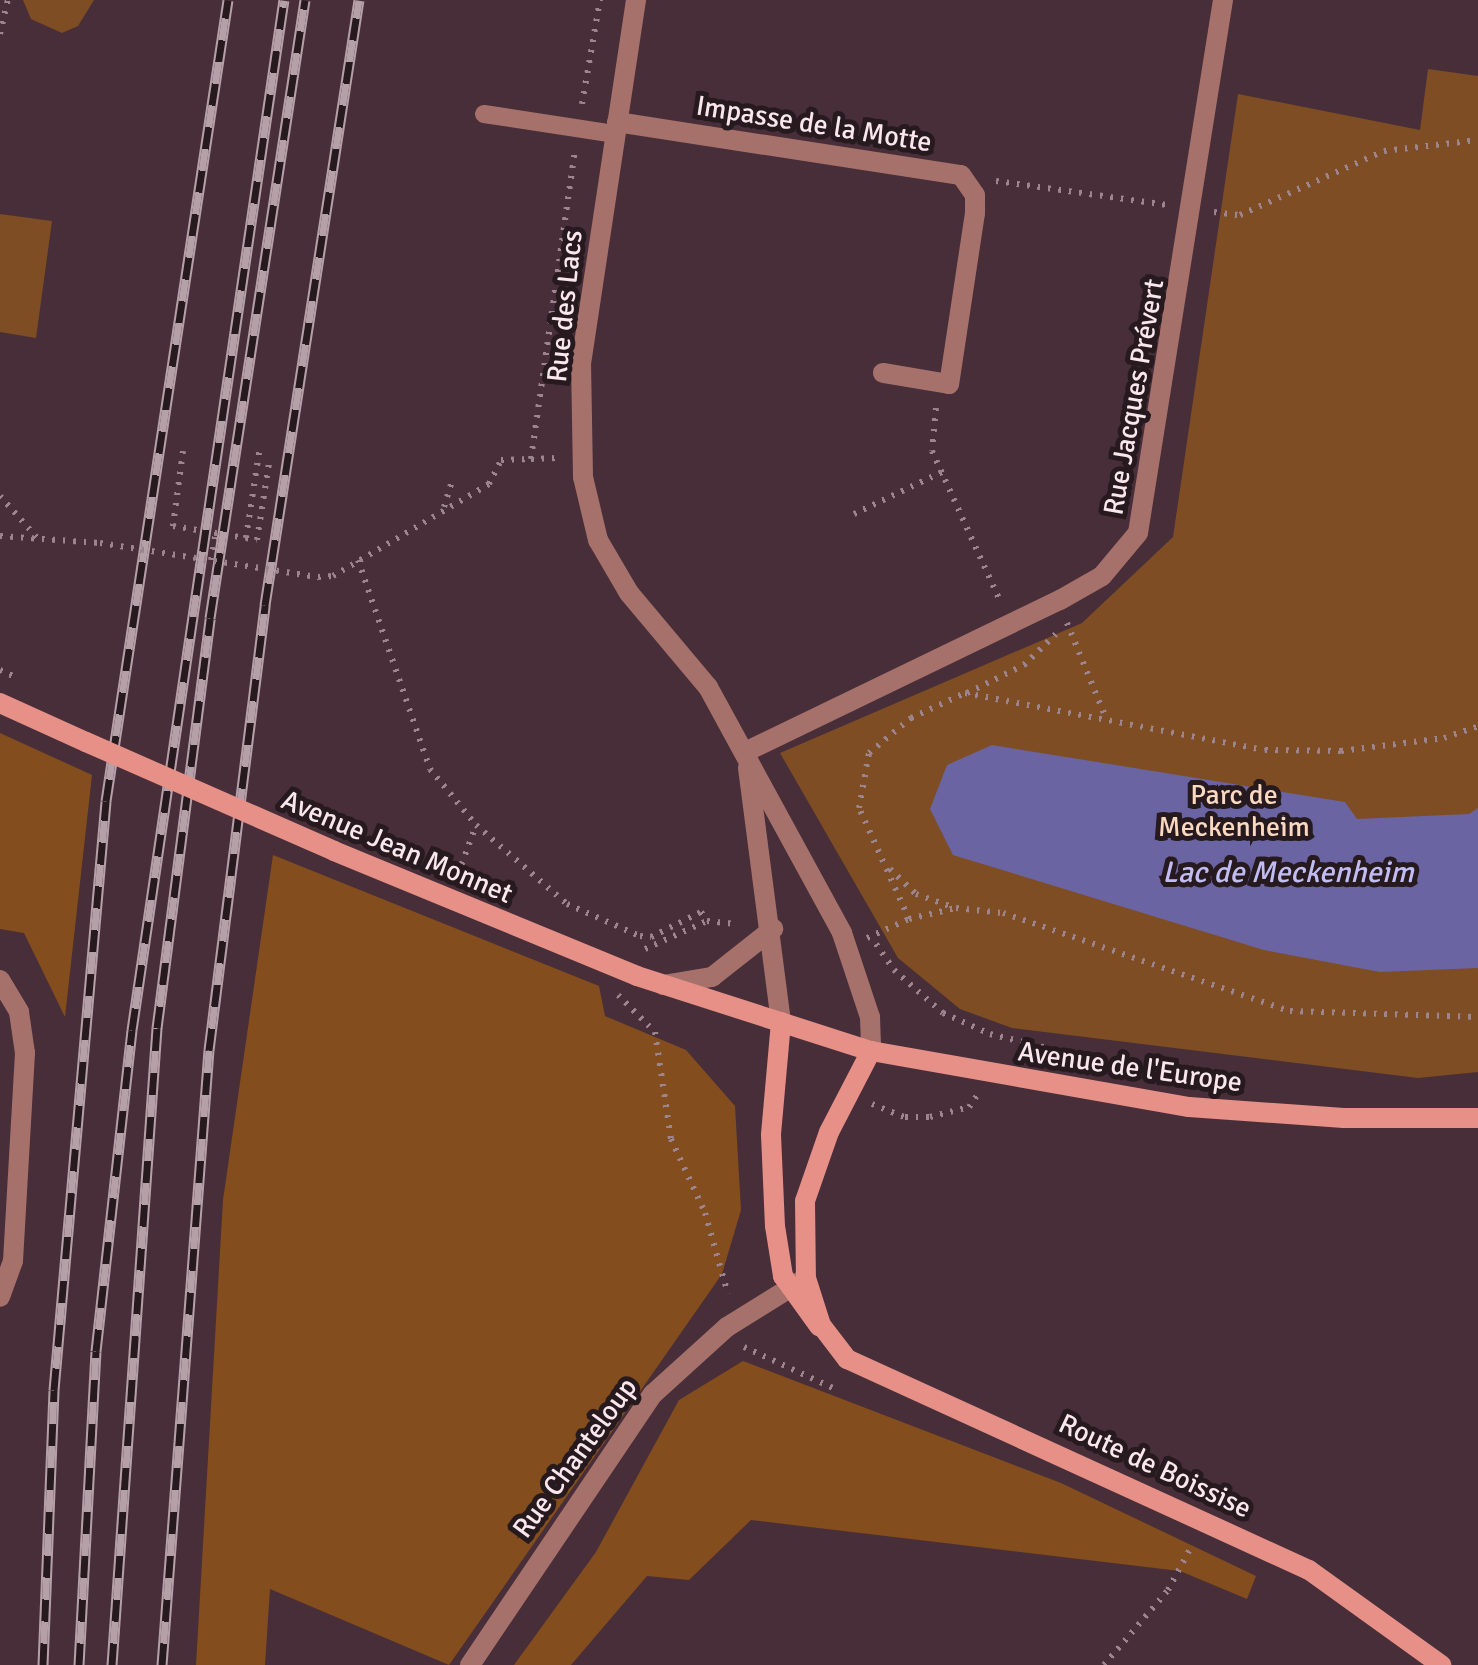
<!DOCTYPE html>
<meta charset="utf-8">
<style>
body{margin:0}
#map{position:relative;width:1478px;height:1665px;overflow:hidden;background:#482e39;font-family:Signika,sans-serif}
div>[style]{position:absolute}
[style*='--x']{left:calc(var(--x)*1px);top:calc(var(--y)*1px);width:calc(var(--w)*1px);rotate:calc(var(--a)*1deg)}
.green>*{inset:0;background:#7e4d23}
.forest>*{inset:0;background:#844d1d}
.water>*{inset:0;background:#6b64a2}
.path>*{height:6px;margin-top:-3px;transform-origin:0;background:repeating-linear-gradient(90deg,#9c858e 0 2.5px,transparent 0 10.5px)}
.lane>*{height:18px;margin:-9px;padding:0 9px;transform-origin:9px;border-radius:9px;background:#a7716b}
.street>*{height:20px;margin:-10px;padding:0 10px;transform-origin:10px;border-radius:10px;background:#a7716b}
.secondary>*{height:20px;margin:-10px;padding:0 10px;transform-origin:10px;border-radius:10px;background:#e69088}
.rail>*{height:11px;margin-top:-5.5px;transform-origin:0;background:repeating-linear-gradient(90deg,#261a1f 0 22px,#b5a0a8 0 44px);box-sizing:border-box;border-block:2px solid #b5a0a8}
.path-bridge>*{height:6px;margin-top:-3px;transform-origin:0;background:repeating-linear-gradient(90deg,#9c858e 0 2.5px,transparent 0 10.5px)}
.secondary-bridge>*{height:20px;margin:-10px;padding:0 10px;transform-origin:10px;border-radius:10px;background:#e69088}
span{translate:-50% -50%;white-space:nowrap;text-align:center;line-height:1.15;-webkit-text-stroke:10px #261a1f;paint-order:stroke}
.street-label{font-size:28px;color:#f9e7ed}
.park-label{font-size:28px;color:#fbd9c0}
.water-label{font-size:30px;color:#c1bdf3;font-style:italic}
</style>
<div id="map">
<div class="green">
<div style="clip-path:polygon(23px 0,94px 0,78px 26px,62px 33px,31px 19px)"></div>
<div style="clip-path:polygon(1428px 69px,1478px 76px,1478px 1072px,1418px 1078px,1012px 1028px,960px 1009px,898px 958px,780px 753px,1082px 623px,1173px 537px,1238px 94px,1420px 130px)"></div>
<div style="clip-path:polygon(0 214px,52px 221px,36px 338px,0 332px)"></div>
</div>
<div class="forest">
<div style="clip-path:polygon(0 733px,92px 775px,65px 1017px,24px 933px,0 929px)"></div>
<div style="clip-path:polygon(273px 855px,599px 986px,605px 1016px,686px 1050px,735px 1106px,741px 1210px,722px 1274px,449px 1665px,270px 1589px,265px 1665px,196px 1665px,223px 1200px)"></div>
<div style="clip-path:polygon(743px 1361px,1061px 1483px,1256px 1576px,1247px 1599px,1180px 1571px,751px 1520px,689px 1580px,647px 1576px,571px 1665px,514px 1665px,596px 1552px,679px 1400px)"></div>
</div>
<div class="water">
<div style="clip-path:polygon(992px 745px,1345px 802px,1357px 819px,1469px 814px,1478px 808px,1478px 968px,1380px 972px,1264px 950px,953px 855px,930px 809px,947px 765px)"></div>
</div>
<div class="path">
<div style="--x:0;--y:34;--w:35;--a:-77"></div>
<div style="--x:582;--y:104;--w:106;--a:-80.2"></div>
<div style="--x:996;--y:181;--w:173;--a:8"></div>
<div style="--x:1214;--y:212;--w:26;--a:7"></div>
<div style="--x:1240;--y:215;--w:158;--a:-24"></div>
<div style="--x:1384;--y:151;--w:95;--a:-6.7"></div>
<div style="--x:936;--y:408;--w:43;--a:95.3"></div>
<div style="--x:932;--y:451;--w:165;--a:65.6"></div>
<div style="--x:183;--y:451;--w:76;--a:97.6"></div>
<div style="--x:173;--y:526;--w:74;--a:9.3"></div>
<div style="--x:246;--y:538;--w:11;--a:10"></div>
<div style="--x:257;--y:540;--w:78;--a:-81.1"></div>
<div style="--x:531;--y:459;--w:26;--a:-2"></div>
<div style="--x:0;--y:496;--w:59;--a:48.4"></div>
<div style="--x:444;--y:507;--w:24;--a:-73"></div>
<div style="--x:854;--y:514;--w:98;--a:-25.5"></div>
<div style="--x:0;--y:536;--w:100;--a:4"></div>
<div style="--x:246;--y:538;--w:92;--a:-81.3"></div>
<div style="--x:211;--y:560;--w:27;--a:-80"></div>
<div style="--x:358;--y:560;--w:221;--a:71"></div>
<div style="--x:430;--y:769;--w:72;--a:50.6"></div>
<div style="--x:476;--y:825;--w:121;--a:41"></div>
<div style="--x:567;--y:904;--w:80;--a:23.7"></div>
<div style="--x:640;--y:936;--w:11;--a:5"></div>
<div style="--x:651;--y:937;--w:56;--a:-26.6"></div>
<div style="--x:701;--y:912;--w:11;--a:56"></div>
<div style="--x:318;--y:577;--w:15;--a:-4"></div>
<div style="--x:333;--y:576;--w:181;--a:-30.5"></div>
<div style="--x:489;--y:484;--w:27;--a:-63"></div>
<div style="--x:501;--y:460;--w:30;--a:-2"></div>
<div style="--x:531;--y:459;--w:311;--a:-81.9"></div>
<div style="--x:1067;--y:623;--w:103;--a:67.7"></div>
<div style="--x:0;--y:670;--w:19;--a:25"></div>
<div style="--x:967;--y:693;--w:64;--a:-26.2"></div>
<div style="--x:1024;--y:665;--w:49;--a:-44.2"></div>
<div style="--x:890;--y:869;--w:36;--a:44"></div>
<div style="--x:916;--y:894;--w:41;--a:19.7"></div>
<div style="--x:458;--y:874;--w:52;--a:-69.8"></div>
<div style="--x:909;--y:919;--w:48;--a:-13.2"></div>
<div style="--x:956;--y:908;--w:47;--a:6.1"></div>
<div style="--x:1003;--y:913;--w:303;--a:18.9"></div>
<div style="--x:1290;--y:1011;--w:188;--a:1.8"></div>
<div style="--x:867;--y:938;--w:46;--a:-24.3"></div>
<div style="--x:909;--y:919;--w:122;--a:-114.2"></div>
<div style="--x:859;--y:808;--w:56;--a:-79.7"></div>
<div style="--x:869;--y:753;--w:55;--a:-39.8"></div>
<div style="--x:911;--y:718;--w:60;--a:-24.8"></div>
<div style="--x:965;--y:693;--w:305;--a:10.8"></div>
<div style="--x:1265;--y:750;--w:76;--a:0.8"></div>
<div style="--x:1341;--y:751;--w:104;--a:-7.2"></div>
<div style="--x:1444;--y:738;--w:36;--a:-19"></div>
<div style="--x:876;--y:944;--w:32;--a:55"></div>
<div style="--x:894;--y:970;--w:65;--a:41.3"></div>
<div style="--x:943;--y:1013;--w:51;--a:24.1"></div>
<div style="--x:990;--y:1034;--w:113;--a:13.8"></div>
<div style="--x:645;--y:949;--w:68;--a:-24.3"></div>
<div style="--x:707;--y:921;--w:29;--a:6"></div>
<div style="--x:618;--y:995;--w:52;--a:45"></div>
<div style="--x:655;--y:1032;--w:108;--a:81.5"></div>
<div style="--x:671;--y:1139;--w:81;--a:65.3"></div>
<div style="--x:705;--y:1213;--w:84;--a:74.1"></div>
<div style="--x:872;--y:1104;--w:35;--a:22"></div>
<div style="--x:905;--y:1117;--w:25;--a:0"></div>
<div style="--x:930;--y:1117;--w:40;--a:-14.4"></div>
<div style="--x:969;--y:1107;--w:16;--a:-55"></div>
<div style="--x:744;--y:1347;--w:98;--a:24.7"></div>
<div style="--x:1104;--y:1665;--w:99;--a:-49.5"></div>
<div style="--x:1168;--y:1590;--w:47;--a:-61.8"></div>
</div>
<div class="lane">
<div style="--x:484;--y:114;--w:133;--a:8.7"></div>
</div>
<div class="street">
<div style="--x:636;--y:0;--w:366;--a:98.6"></div>
<div style="--x:581;--y:362;--w:115;--a:89"></div>
<div style="--x:583;--y:477;--w:65;--a:76.6"></div>
<div style="--x:598;--y:540;--w:61;--a:59.7"></div>
<div style="--x:629;--y:593;--w:123;--a:50"></div>
<div style="--x:708;--y:687;--w:280;--a:61.4"></div>
<div style="--x:842;--y:933;--w:89;--a:71.6"></div>
<div style="--x:870;--y:1017;--w:34;--a:88"></div>
<div style="--x:617;--y:122;--w:348;--a:8.8"></div>
<div style="--x:961;--y:175;--w:24;--a:55"></div>
<div style="--x:975;--y:195;--w:18;--a:90"></div>
<div style="--x:975;--y:213;--w:173;--a:98.6"></div>
<div style="--x:949;--y:384;--w:67;--a:-170.5"></div>
<div style="--x:745;--y:752;--w:350;--a:-25.8"></div>
<div style="--x:1060;--y:600;--w:48;--a:-29.7"></div>
<div style="--x:1102;--y:576;--w:56;--a:-50.1"></div>
<div style="--x:1138;--y:533;--w:540;--a:-80.94"></div>
<div style="--x:748;--y:768;--w:256;--a:82.6"></div>
<div style="--x:0;--y:980;--w:37;--a:59"></div>
<div style="--x:19;--y:1012;--w:41;--a:81.7"></div>
<div style="--x:25;--y:1053;--w:208;--a:93.3"></div>
<div style="--x:13;--y:1261;--w:38;--a:110"></div>
<div style="--x:663;--y:985;--w:50;--a:-9.3"></div>
<div style="--x:712;--y:977;--w:78;--a:-38.2"></div>
<div style="--x:470;--y:1665;--w:327;--a:-56"></div>
<div style="--x:653;--y:1394;--w:100;--a:-42.2"></div>
<div style="--x:727;--y:1327;--w:91;--a:-31.9"></div>
</div>
<div class="secondary">
<div style="--x:0;--y:703;--w:94;--a:24.4"></div>
<div style="--x:334;--y:851;--w:328;--a:22.4"></div>
<div style="--x:637;--y:976;--w:246;--a:17.8"></div>
<div style="--x:871;--y:1051;--w:323;--a:10"></div>
<div style="--x:1189;--y:1107;--w:155;--a:4.1"></div>
<div style="--x:1344;--y:1118;--w:134;--a:0"></div>
<div style="--x:781;--y:1022;--w:113;--a:95.1"></div>
<div style="--x:771;--y:1135;--w:91;--a:87.5"></div>
<div style="--x:775;--y:1226;--w:51;--a:80.9"></div>
<div style="--x:783;--y:1276;--w:62;--a:54.2"></div>
<div style="--x:871;--y:1051;--w:91;--a:117.4"></div>
<div style="--x:829;--y:1132;--w:73;--a:109.2"></div>
<div style="--x:805;--y:1201;--w:77;--a:89.3"></div>
<div style="--x:806;--y:1278;--w:49;--a:72.3"></div>
<div style="--x:821;--y:1325;--w:43;--a:52.6"></div>
<div style="--x:847;--y:1359;--w:508;--a:24.55"></div>
<div style="--x:1309;--y:1570;--w:163;--a:35.7"></div>
</div>
<div class="rail">
<div style="--x:43;--y:1665;--w:275;--a:-87.7"></div>
<div style="--x:54;--y:1390;--w:591;--a:-84.95"></div>
<div style="--x:106;--y:801;--w:810;--a:-81.34"></div>
<div style="--x:79;--y:1665;--w:314;--a:-86.9"></div>
<div style="--x:96;--y:1351;--w:323;--a:-83.6"></div>
<div style="--x:132;--y:1030;--w:1041;--a:-81.61"></div>
<div style="--x:112;--y:1665;--w:639;--a:-85.96"></div>
<div style="--x:157;--y:1028;--w:413;--a:-82.6"></div>
<div style="--x:210;--y:618;--w:625;--a:-81.26"></div>
<div style="--x:162;--y:1665;--w:617;--a:-85.63"></div>
<div style="--x:209;--y:1050;--w:449;--a:-82.8"></div>
<div style="--x:265;--y:605;--w:612;--a:-81.17"></div>
</div>
<div class="path-bridge">
<div style="--x:100;--y:543;--w:221;--a:8.9"></div>
</div>
<div class="secondary-bridge">
<div style="--x:86;--y:742;--w:271;--a:23.7"></div>
</div>
<div class="street-label">
<span style="left:814px;top:124px;rotate:9deg">Impasse de la Motte</span>
<span style="left:565px;top:306px;rotate:-84deg">Rue des Lacs</span>
<span style="left:1134px;top:397px;rotate:-80deg">Rue Jacques Prévert</span>
<span style="left:397px;top:847px;rotate:23deg">Avenue Jean Monnet</span>
<span style="left:1130px;top:1067px;rotate:8deg">Avenue de l'Europe</span>
<span style="left:575px;top:1458px;rotate:-54deg">Rue Chanteloup</span>
<span style="left:1155px;top:1466px;rotate:25deg">Route de Boissise</span>
</div>
<div class="park-label">
<span style="left:1234px;top:811px">Parc de<br>Meckenheim</span>
</div>
<div class="water-label">
<span style="left:1288px;top:873px">Lac de Meckenheim</span>
</div>
</div>
